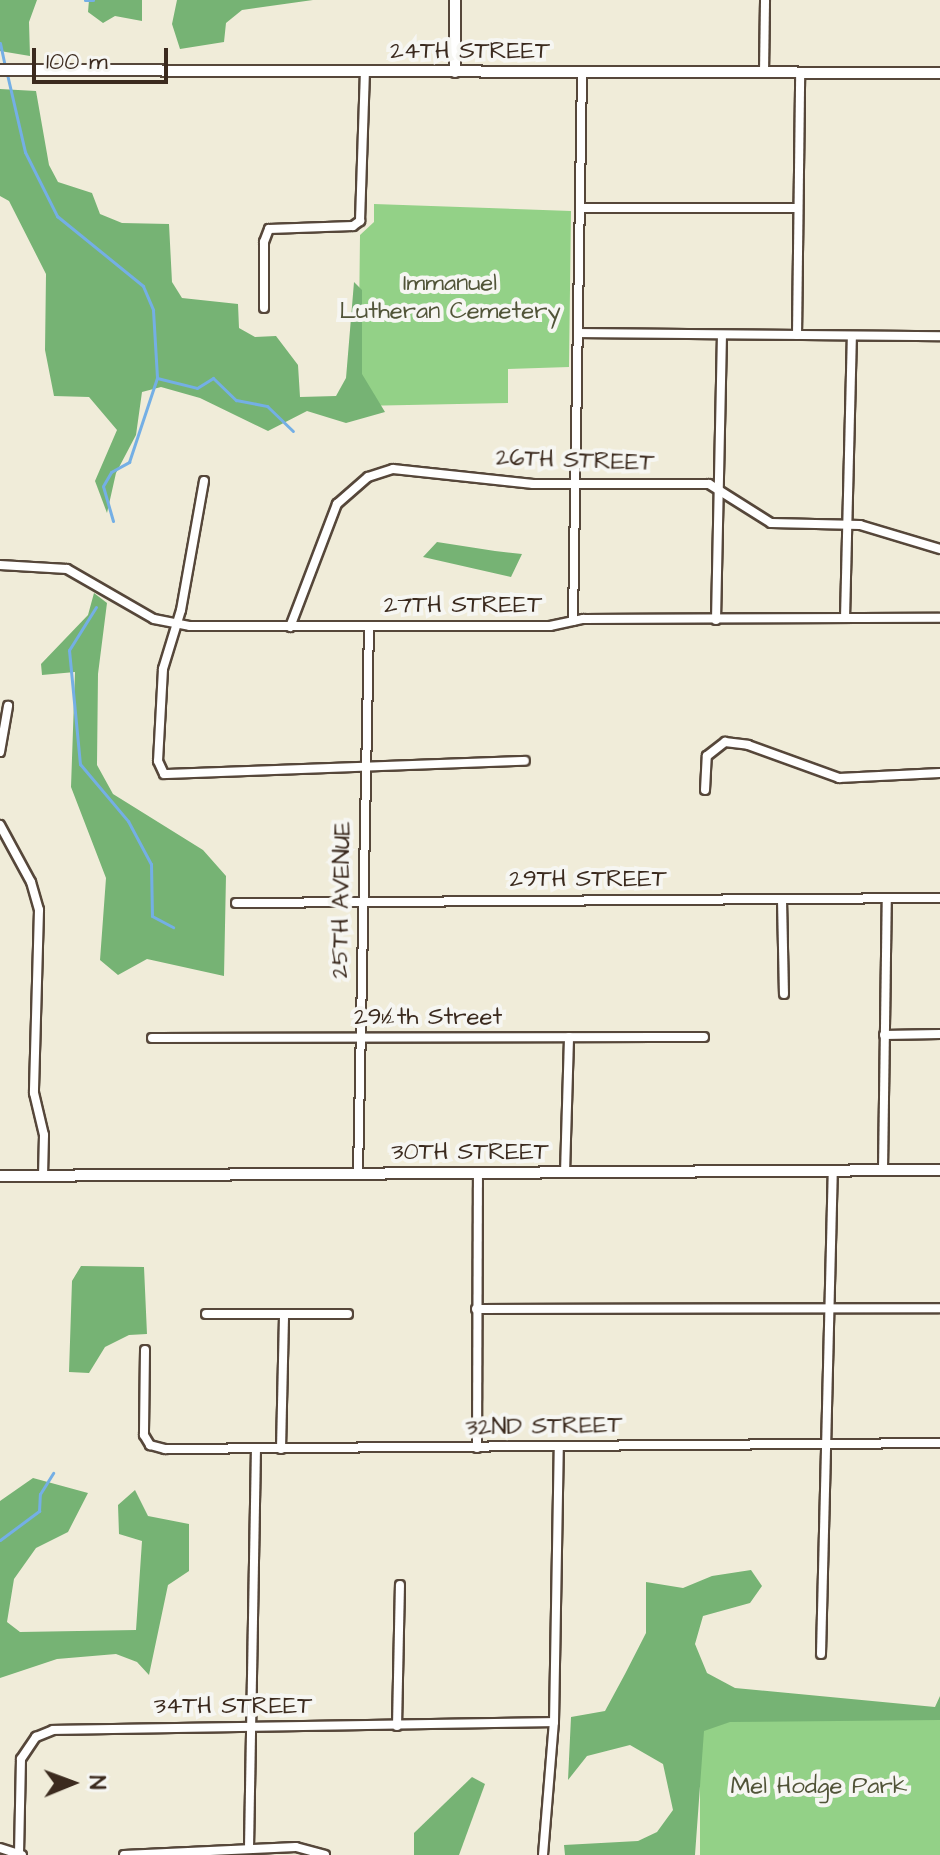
<!DOCTYPE html>
<meta charset="utf-8">
<style>
body{margin:0}
#map{position:relative;width:940px;height:1855px;overflow:hidden;background:#f0ecd9;font-family:"Architects Daughter",sans-serif}
div>[style]{position:absolute}
[style*='--x']{left:calc(var(--x)*1px);top:calc(var(--y)*1px);width:calc(var(--w)*1px);rotate:calc(var(--a)*1deg)}
.green>*{inset:0;background:#93d187;transform-origin:0 0}
.forest>*{inset:0;background:#76b374}
.stream>*{height:3px;margin:-1.5px;padding:0 1.5px;transform-origin:1.5px;border-radius:1.5px;background:#74afe5}
.roads{filter:drop-shadow(2px 0 #56473a) drop-shadow(-2px 0 #56473a) drop-shadow(0 2px #56473a) drop-shadow(0 -2px #56473a)}
.minor>*{height:8px;margin:-4px;padding:0 4px;transform-origin:4px;border-radius:4px;background:#fff}
.tertiary>*{height:10px;margin:-5px;padding:0 5px;transform-origin:5px;border-radius:5px;background:#fff}
span{translate:-50% -50%;white-space:nowrap;text-align:center;line-height:1.15;-webkit-text-stroke:8px #f6f6f2;paint-order:stroke}
.street-label{font-size:24px;color:#3b2a1e}
.park-label{font-size:24px;color:#515438}
.north{position:absolute;left:32px;top:1743px;width:80px;height:80px;-webkit-text-stroke:6px #f6f6f2;paint-order:stroke;rotate:89deg;font-size:22px;font-weight:700;line-height:32px;text-align:center;color:#3b2a1e}
.north::after{content:'';display:block;margin:auto;width:28px;height:36px;background:#3b2a1e;clip-path:polygon(50% 0,100% 100%,50% 72%,0 100%)}
.scale{position:absolute;left:32px;top:48px;width:136px;height:36px;box-sizing:border-box;border:4px solid #3b2a1e;border-top:0;padding-left:10px;font-size:24px;line-height:28px;white-space:nowrap;color:#3b2a1e;-webkit-text-stroke:6px #f6f6f2;paint-order:stroke}
</style>
<div id="map">
<div class="green">
<div style="clip-path:polygon(374px 204px,571px 211px,569px 367px,508px 369px,508px 403px,358px 406px,360px 235px,374px 222px)"></div>
<div style="left:940px;top:1717px;width:138px;height:240px;rotate:90deg"></div>
</div>
<div class="forest">
<div style="clip-path:polygon(0 0,37px 0,29px 22px,30px 56px,0 51px)"></div>
<div style="clip-path:polygon(89px 0,142px 0,142px 21px,115px 16px,103px 23px,88px 12px)"></div>
<div style="clip-path:polygon(177px 0,313px 0,242px 10px,226px 23px,224px 42px,180px 49px,172px 24px)"></div>
<div style="clip-path:polygon(0 89px,36px 91px,49px 165px,58px 182px,92px 193px,100px 214px,122px 223px,169px 224px,172px 282px,182px 298px,238px 304px,239px 328px,255px 337px,276px 336px,298px 365px,300px 397px,336px 396px,346px 378px,354px 282px,362px 290px,362px 374px,385px 412px,346px 423px,307px 411px,268px 431px,200px 398px,161px 387px,142px 392px,136px 435px,116px 473px,107px 513px,95px 481px,117px 430px,89px 397px,54px 396px,45px 350px,46px 274px,9px 201px,0 196px)"></div>
<div style="clip-path:polygon(437px 542px,495px 551px,522px 554px,511px 577px,423px 557px)"></div>
<div style="clip-path:polygon(94px 593px,107px 603px,98px 674px,97px 765px,113px 794px,203px 850px,226px 876px,224px 976px,147px 959px,118px 975px,100px 960px,106px 878px,71px 787px,75px 672px,42px 675px,41px 664px,88px 615px)"></div>
<div style="clip-path:polygon(81px 1266px,144px 1267px,147px 1334px,129px 1335px,105px 1347px,89px 1373px,69px 1372px,72px 1281px)"></div>
<div style="clip-path:polygon(33px 1478px,88px 1493px,68px 1532px,36px 1548px,14px 1579px,7px 1622px,20px 1632px,136px 1630px,142px 1541px,119px 1534px,118px 1505px,135px 1490px,148px 1516px,189px 1524px,189px 1571px,168px 1585px,149px 1675px,137px 1662px,116px 1654px,57px 1659px,0 1678px,0 1501px)"></div>
<div style="clip-path:polygon(751px 1570px,762px 1586px,750px 1603px,703px 1616px,695px 1644px,707px 1673px,735px 1688px,935px 1707px,940px 1696px,940px 1720px,730px 1722px,704px 1731px,695px 1855px,565px 1855px,564px 1845px,638px 1841px,657px 1832px,673px 1810px,663px 1764px,630px 1745px,587px 1756px,568px 1780px,571px 1717px,605px 1711px,625px 1674px,646px 1633px,646px 1582px,683px 1588px,712px 1576px)"></div>
<div style="clip-path:polygon(472px 1777px,485px 1784px,459px 1855px,414px 1855px,414px 1833px)"></div>
</div>
<div class="stream">
<div style="--x:85;--y:0;--w:8;--a:0"></div>
<div style="--x:0;--y:43;--w:25;--a:78"></div>
<div style="--x:7;--y:74;--w:80;--a:77"></div>
<div style="--x:25;--y:152;--w:72;--a:63.4"></div>
<div style="--x:57;--y:216;--w:111;--a:39.1"></div>
<div style="--x:143;--y:286;--w:26;--a:67"></div>
<div style="--x:153;--y:310;--w:68;--a:86.6"></div>
<div style="--x:157;--y:378;--w:41;--a:14"></div>
<div style="--x:197;--y:388;--w:19;--a:-32"></div>
<div style="--x:213;--y:378;--w:32;--a:44"></div>
<div style="--x:236;--y:400;--w:32;--a:11"></div>
<div style="--x:267;--y:406;--w:36;--a:44"></div>
<div style="--x:113;--y:521;--w:36;--a:-106"></div>
<div style="--x:103;--y:486;--w:16;--a:-60"></div>
<div style="--x:111;--y:472;--w:21;--a:-29"></div>
<div style="--x:129;--y:462;--w:89;--a:-71.6"></div>
<div style="--x:96;--y:607;--w:51;--a:122.1"></div>
<div style="--x:69;--y:650;--w:115;--a:84.5"></div>
<div style="--x:80;--y:764;--w:75;--a:49.9"></div>
<div style="--x:128;--y:821;--w:49;--a:61.9"></div>
<div style="--x:151;--y:864;--w:52;--a:88.9"></div>
<div style="--x:152;--y:916;--w:24;--a:28"></div>
<div style="--x:0;--y:1540;--w:49;--a:-36.6"></div>
<div style="--x:39;--y:1511;--w:17;--a:-87"></div>
<div style="--x:40;--y:1494;--w:25;--a:-58"></div>
</div>
<div class="roads">
<div class="minor">
<div style="--x:764;--y:73;--w:73;--a:-89.2"></div>
<div style="--x:581;--y:208;--w:217;--a:0"></div>
<div style="--x:264;--y:308;--w:66;--a:-90"></div>
<div style="--x:264;--y:242;--w:14;--a:-69"></div>
<div style="--x:269;--y:229;--w:84;--a:-2"></div>
<div style="--x:353;--y:226;--w:9;--a:-36"></div>
<div style="--x:360;--y:221;--w:150;--a:-88.1"></div>
<div style="--x:579;--y:333;--w:361;--a:0.5"></div>
<div style="--x:797;--y:335;--w:262;--a:-89.3"></div>
<div style="--x:204;--y:481;--w:131;--a:100.1"></div>
<div style="--x:181;--y:610;--w:62;--a:107"></div>
<div style="--x:163;--y:669;--w:92;--a:93.1"></div>
<div style="--x:158;--y:761;--w:14;--a:65"></div>
<div style="--x:164;--y:774;--w:361;--a:-2.1"></div>
<div style="--x:0;--y:565;--w:67;--a:3.4"></div>
<div style="--x:67;--y:569;--w:100;--a:29.9"></div>
<div style="--x:154;--y:619;--w:37;--a:11"></div>
<div style="--x:190;--y:626;--w:360;--a:0"></div>
<div style="--x:550;--y:626;--w:34;--a:-12"></div>
<div style="--x:583;--y:619;--w:357;--a:-0.2"></div>
<div style="--x:845;--y:618;--w:281;--a:-88.6"></div>
<div style="--x:716;--y:620;--w:285;--a:-88.8"></div>
<div style="--x:573;--y:621;--w:549;--a:-89.06"></div>
<div style="--x:290;--y:627;--w:132;--a:-69.1"></div>
<div style="--x:337;--y:504;--w:41;--a:-41.1"></div>
<div style="--x:368;--y:477;--w:26;--a:-18"></div>
<div style="--x:393;--y:469;--w:141;--a:6.1"></div>
<div style="--x:533;--y:484;--w:176;--a:0"></div>
<div style="--x:709;--y:484;--w:73;--a:32.2"></div>
<div style="--x:771;--y:523;--w:89;--a:1.3"></div>
<div style="--x:860;--y:525;--w:84;--a:16.7"></div>
<div style="--x:0;--y:752;--w:47;--a:-80.1"></div>
<div style="--x:705;--y:790;--w:34;--a:-87"></div>
<div style="--x:707;--y:756;--w:23;--a:-38"></div>
<div style="--x:725;--y:742;--w:23;--a:7"></div>
<div style="--x:748;--y:745;--w:97;--a:19.9"></div>
<div style="--x:839;--y:778;--w:101;--a:-2.8"></div>
<div style="--x:0;--y:825;--w:65;--a:61.5"></div>
<div style="--x:31;--y:882;--w:29;--a:74"></div>
<div style="--x:39;--y:910;--w:183;--a:91.6"></div>
<div style="--x:34;--y:1093;--w:43;--a:76.6"></div>
<div style="--x:44;--y:1135;--w:40;--a:91.4"></div>
<div style="--x:782;--y:900;--w:94;--a:88.8"></div>
<div style="--x:236;--y:903;--w:704;--a:-0.41"></div>
<div style="--x:884;--y:1035;--w:56;--a:-1"></div>
<div style="--x:152;--y:1038;--w:552;--a:-0.1"></div>
<div style="--x:883;--y:1170;--w:272;--a:-89.2"></div>
<div style="--x:565;--y:1173;--w:136;--a:-88.3"></div>
<div style="--x:358;--y:1174;--w:547;--a:-88.85"></div>
<div style="--x:476;--y:1309;--w:464;--a:-0.1"></div>
<div style="--x:206;--y:1314;--w:142;--a:0"></div>
<div style="--x:145;--y:1350;--w:85;--a:90.7"></div>
<div style="--x:144;--y:1435;--w:12;--a:59"></div>
<div style="--x:150;--y:1445;--w:16;--a:15"></div>
<div style="--x:165;--y:1449;--w:775;--a:-0.44"></div>
<div style="--x:477;--y:1448;--w:275;--a:-89.8"></div>
<div style="--x:281;--y:1449;--w:135;--a:-88.7"></div>
<div style="--x:821;--y:1654;--w:484;--a:-88.6"></div>
<div style="--x:397;--y:1726;--w:141;--a:-88.8"></div>
<div style="--x:0;--y:1848;--w:23;--a:18"></div>
<div style="--x:249;--y:1848;--w:399;--a:-89"></div>
<div style="--x:19;--y:1854;--w:95;--a:-88.8"></div>
<div style="--x:21;--y:1759;--w:27;--a:-56"></div>
<div style="--x:36;--y:1737;--w:18;--a:-22"></div>
<div style="--x:53;--y:1730;--w:501;--a:-0.91"></div>
<div style="--x:124;--y:1855;--w:172;--a:-2.7"></div>
<div style="--x:296;--y:1847;--w:30;--a:15"></div>
<div style="--x:543;--y:1855;--w:133;--a:-85.3"></div>
<div style="--x:554;--y:1722;--w:275;--a:-89"></div>
</div>
<div class="tertiary">
<div style="--x:455;--y:0;--w:72;--a:90"></div>
<div style="--x:0;--y:70;--w:940;--a:0.18"></div>
<div style="--x:0;--y:1176;--w:940;--a:-0.37"></div>
</div>
</div>
<div class="street-label">
<span style="left:470px;top:52px">24TH STREET</span>
<span style="left:575px;top:461px;rotate:2deg">26TH STREET</span>
<span style="left:463px;top:606px">27TH STREET</span>
<span style="left:588px;top:880px">29TH STREET</span>
<span style="left:342px;top:900px;rotate:-89deg">25TH AVENUE</span>
<span style="left:428px;top:1018px">29½th Street</span>
<span style="left:470px;top:1153px">30TH STREET</span>
<span style="left:544px;top:1427px;rotate:-1deg">32ND STREET</span>
<span style="left:233px;top:1707px">34TH STREET</span>
</div>
<div class="park-label">
<span style="left:450px;top:298px">Immanuel<br>Lutheran Cemetery</span>
<span style="left:819px;top:1787px">Mel Hodge Park</span>
</div>
<div class="north">N</div>
<div class="scale">100 m</div>
</div>
